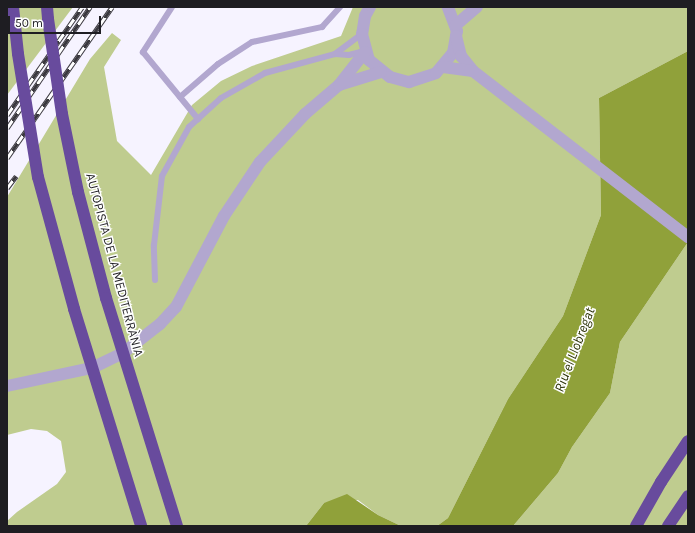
<!DOCTYPE html>
<meta charset="utf-8">
<style>
body{margin:0}
#map{position:relative;width:695px;height:533px;overflow:hidden;background:#f6f3ff;font-family:Karla,sans-serif}
div>[style]{position:absolute}
[style*='--x']{left:calc(var(--x)*1px);top:calc(var(--y)*1px);width:calc(var(--w)*1px);rotate:calc(var(--a)*1deg)}
.green>*{inset:0;background:#bfcc8f}
.water>*{inset:0;background:#90a13a}
.service>*{height:6px;margin:-3px;padding:0 3px;transform-origin:3px;border-radius:3px;background:#b2a7cf}
.tertiary>*{height:12px;margin:-6px;padding:0 6px;transform-origin:6px;border-radius:6px;background:#b2a7cf}
.motorway>*{height:12px;margin:-6px;padding:0 6px;transform-origin:6px;border-radius:6px;background:#684b9d}
.rail>*{height:4.5px;margin-top:-2.25px;transform-origin:0;background:repeating-linear-gradient(90deg,#fff 0 9px,#3a383e 0 18px);box-sizing:border-box;border-block:1px solid #3a383e}
.motorway-bridge>*{height:12px;margin:-6px;padding:0 6px;transform-origin:6px;border-radius:6px;background:#684b9d}
span{translate:-50% -50%;white-space:nowrap;text-align:center;line-height:1.15;-webkit-text-stroke:3px #fff;paint-order:stroke}
.street-label{font-size:13px;color:#1e1d22}
.water-label{font-size:14px;color:#2b3206;font-style:italic}
.frame{position:absolute;inset:0;border:8px solid #1e1d22;pointer-events:none}
.scale{position:absolute;left:8px;top:16px;width:93px;height:18px;box-sizing:border-box;border:2px solid #1e1d22;border-top:0;padding-left:5px;font-size:12px;line-height:14px;white-space:nowrap;color:#1e1d22;-webkit-text-stroke:3px #fff;paint-order:stroke}
</style>
<div id="map">
<div class="green">
<div style="clip-path:polygon(7px 7px,73px 7px,7px 95px)"></div>
<div style="clip-path:polygon(353px 7px,688px 7px,688px 51px,599px 98px,601px 215px,563px 316px,508px 399px,448px 518px,437px 526px,401px 526px,378px 515px,358px 500px,324px 503px,306px 526px,7px 526px,7px 521px,17px 512px,57px 484px,66px 472px,61px 441px,47px 431px,31px 429px,7px 435px,7px 197px,90px 59px,112px 33px,121px 40px,104px 67px,117px 141px,151px 175px,192px 105px,221px 81px,252px 66px,341px 36px)"></div>
<div style="clip-path:polygon(688px 242px,688px 526px,513px 526px,558px 473px,572px 447px,610px 393px,620px 342px)"></div>
</div>
<div class="water">
<div style="clip-path:polygon(688px 51px,688px 242px,620px 342px,610px 393px,572px 447px,558px 473px,513px 526px,437px 526px,448px 518px,508px 399px,563px 316px,601px 215px,599px 98px)"></div>
<div style="clip-path:polygon(347px 494px,378px 515px,401px 526px,306px 526px,324px 503px)"></div>
</div>
<div class="service">
<div style="--x:172;--y:7;--w:54;--a:122.8"></div>
<div style="--x:143;--y:52;--w:87;--a:50.6"></div>
<div style="--x:335;--y:54;--w:34;--a:-37"></div>
<div style="--x:180;--y:97;--w:50;--a:-41"></div>
<div style="--x:218;--y:64;--w:40;--a:-32.9"></div>
<div style="--x:252;--y:42;--w:72;--a:-12.1"></div>
<div style="--x:322;--y:27;--w:27;--a:-48"></div>
<div style="--x:155;--y:280;--w:35;--a:-92"></div>
<div style="--x:154;--y:245;--w:69;--a:-83.4"></div>
<div style="--x:162;--y:176;--w:56;--a:-61.1"></div>
<div style="--x:189;--y:127;--w:43;--a:-42.2"></div>
<div style="--x:221;--y:98;--w:51;--a:-29.6"></div>
<div style="--x:265;--y:73;--w:73;--a:-15.2"></div>
<div style="--x:335;--y:54;--w:14;--a:4"></div>
<div style="--x:349;--y:55;--w:16;--a:-15"></div>
</div>
<div class="tertiary">
<div style="--x:370;--y:7;--w:10;--a:119"></div>
<div style="--x:365;--y:16;--w:18;--a:99"></div>
<div style="--x:362;--y:34;--w:27;--a:75"></div>
<div style="--x:369;--y:60;--w:27;--a:39"></div>
<div style="--x:390;--y:77;--w:20;--a:15"></div>
<div style="--x:409;--y:82;--w:28;--a:-18"></div>
<div style="--x:436;--y:73;--w:26;--a:-50"></div>
<div style="--x:453;--y:53;--w:22;--a:-80"></div>
<div style="--x:457;--y:31;--w:26;--a:-111"></div>
<div style="--x:456;--y:25;--w:28;--a:-41"></div>
<div style="--x:456;--y:36;--w:21;--a:76"></div>
<div style="--x:461;--y:56;--w:19;--a:51"></div>
<div style="--x:473;--y:71;--w:272;--a:37.7"></div>
<div style="--x:443;--y:67;--w:30;--a:8"></div>
<div style="--x:339;--y:85;--w:44;--a:-17.2"></div>
<div style="--x:7;--y:386;--w:87;--a:-12"></div>
<div style="--x:92;--y:368;--w:34;--a:-26"></div>
<div style="--x:123;--y:353;--w:47;--a:-38.1"></div>
<div style="--x:160;--y:324;--w:23;--a:-47"></div>
<div style="--x:176;--y:307;--w:103;--a:-62.2"></div>
<div style="--x:224;--y:216;--w:65;--a:-56.3"></div>
<div style="--x:260;--y:162;--w:66;--a:-46.8"></div>
<div style="--x:305;--y:114;--w:45;--a:-40.5"></div>
<div style="--x:339;--y:85;--w:42;--a:-51.8"></div>
</div>
<div class="motorway">
<div style="--x:13;--y:7;--w:47;--a:83.9"></div>
<div style="--x:47;--y:7;--w:12;--a:85"></div>
<div style="--x:62;--y:114;--w:80;--a:78.4"></div>
<div style="--x:78;--y:192;--w:110;--a:75.2"></div>
<div style="--x:38;--y:177;--w:137;--a:74.7"></div>
<div style="--x:636;--y:526;--w:51;--a:-60.4"></div>
<div style="--x:661;--y:482;--w:49;--a:-56.6"></div>
<div style="--x:668;--y:526;--w:36;--a:-56"></div>
</div>
<div class="rail">
<div style="--x:7;--y:115;--w:131;--a:-55.2"></div>
<div style="--x:7;--y:128;--w:147;--a:-55.6"></div>
<div style="--x:7;--y:158;--w:184;--a:-55.2"></div>
<div style="--x:7;--y:188;--w:15;--a:-53"></div>
</div>
<div class="motorway-bridge">
<div style="--x:48;--y:19;--w:96;--a:81.6"></div>
<div style="--x:18;--y:54;--w:125;--a:80.8"></div>
<div style="--x:106;--y:298;--w:239;--a:72.7"></div>
<div style="--x:74;--y:309;--w:227;--a:72.8"></div>
</div>
<div class="street-label">
<span style="left:114px;top:265px;rotate:75deg">AUTOPISTA DE LA MEDITERRÀNIA</span>
</div>
<div class="water-label">
<span style="left:575px;top:350px;rotate:-69deg">Riu el Llobregat</span>
</div>
<div class="frame"></div>
<div class="scale">50 m</div>
</div>
